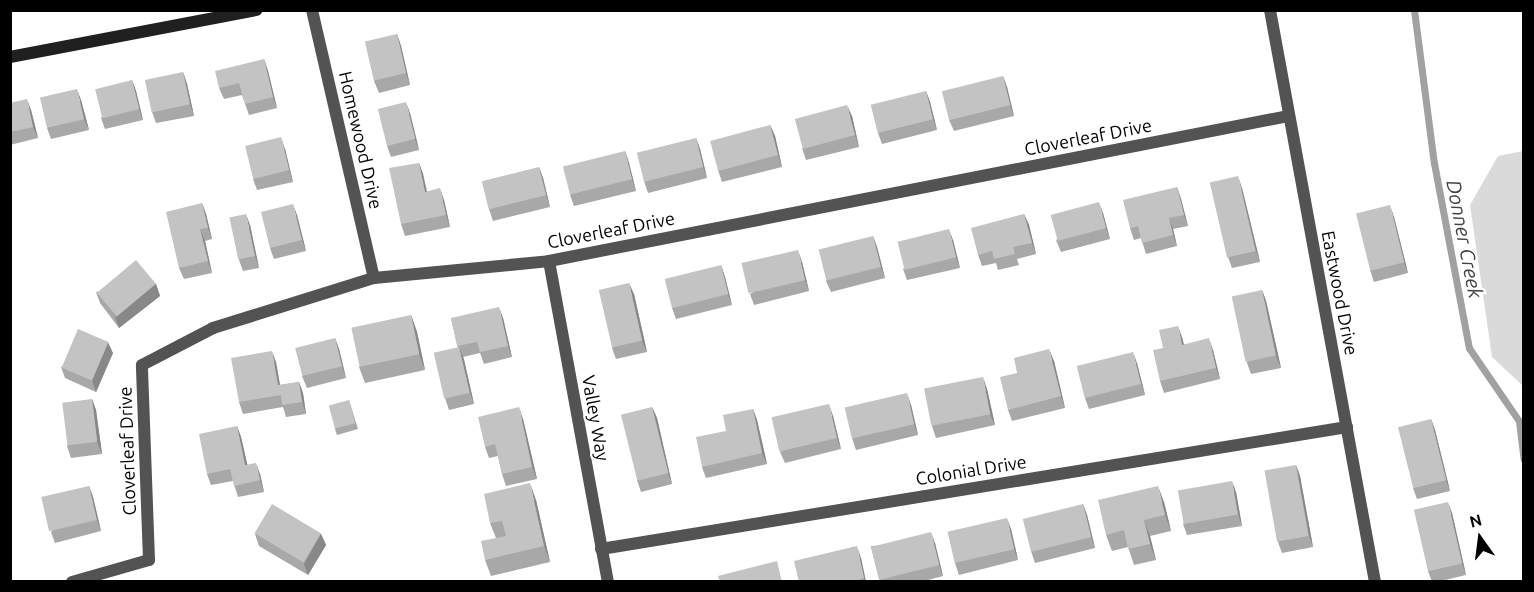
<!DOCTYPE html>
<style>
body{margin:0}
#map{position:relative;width:1534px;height:592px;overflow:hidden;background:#fff;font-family:Ubuntu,sans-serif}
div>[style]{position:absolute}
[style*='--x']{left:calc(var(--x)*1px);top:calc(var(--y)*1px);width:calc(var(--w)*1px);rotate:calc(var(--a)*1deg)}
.green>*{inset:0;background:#dadada}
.stream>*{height:7px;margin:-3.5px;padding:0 3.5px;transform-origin:3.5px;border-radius:3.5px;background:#a1a1a1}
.street>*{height:12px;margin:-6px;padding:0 6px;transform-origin:6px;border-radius:6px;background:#535353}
.secondary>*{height:12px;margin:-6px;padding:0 6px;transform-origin:6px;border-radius:6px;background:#202020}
.wall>*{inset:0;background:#a8a8a8}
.shaded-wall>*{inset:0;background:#888}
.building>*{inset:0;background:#c3c3c3;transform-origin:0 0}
span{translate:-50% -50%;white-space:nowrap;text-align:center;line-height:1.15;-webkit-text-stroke:4.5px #fff;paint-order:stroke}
.street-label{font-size:18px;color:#000}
.water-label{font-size:20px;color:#424242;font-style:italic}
.frame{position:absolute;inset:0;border:12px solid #000;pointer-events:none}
.north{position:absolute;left:1450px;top:508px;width:60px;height:60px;-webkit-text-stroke:4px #fff;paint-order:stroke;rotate:346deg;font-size:16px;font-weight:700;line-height:24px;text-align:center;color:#000}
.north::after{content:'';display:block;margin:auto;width:21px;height:27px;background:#000;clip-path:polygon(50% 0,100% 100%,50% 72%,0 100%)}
</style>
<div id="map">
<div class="green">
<div style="clip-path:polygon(1523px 151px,1524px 151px,1523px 386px,1492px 357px,1470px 205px,1498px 156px)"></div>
</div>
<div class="stream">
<div style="--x:1414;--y:10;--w:154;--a:82.6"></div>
<div style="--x:1434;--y:163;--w:188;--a:79.3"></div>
<div style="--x:1469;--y:348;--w:88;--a:55.6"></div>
<div style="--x:1519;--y:421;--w:38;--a:83"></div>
</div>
<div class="street">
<div style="--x:312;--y:10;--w:275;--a:77"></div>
<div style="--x:1270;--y:10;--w:582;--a:79.6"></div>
<div style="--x:549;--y:261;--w:326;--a:79.6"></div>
<div style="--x:601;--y:549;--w:756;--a:-9.29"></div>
<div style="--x:72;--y:582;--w:80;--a:-15.9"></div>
<div style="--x:149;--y:560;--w:195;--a:-92.1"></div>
<div style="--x:142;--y:365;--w:80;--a:-27.5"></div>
<div style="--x:213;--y:328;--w:169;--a:-17.3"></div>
<div style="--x:374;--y:278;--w:176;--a:-5.5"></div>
<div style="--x:549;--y:261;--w:753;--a:-11.1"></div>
</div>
<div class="secondary">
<div style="--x:10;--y:57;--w:251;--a:-10.8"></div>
</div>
<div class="wall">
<div style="clip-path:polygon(397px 34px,401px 46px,410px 85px,379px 93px,374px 81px)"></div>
<div style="clip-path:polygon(264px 59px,268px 71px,277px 108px,249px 115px,242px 95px,224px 99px,219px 88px)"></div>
<div style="clip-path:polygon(183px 72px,187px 84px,194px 116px,156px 123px,152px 112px)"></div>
<div style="clip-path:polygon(1003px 76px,1007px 87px,1014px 116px,954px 131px,949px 120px)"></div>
<div style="clip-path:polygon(132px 80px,136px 91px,143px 120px,105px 129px,101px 118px)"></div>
<div style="clip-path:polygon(926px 91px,930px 102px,937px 130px,882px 144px,878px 133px)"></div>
<div style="clip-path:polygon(81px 100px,89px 130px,51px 139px,47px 128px)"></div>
<div style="clip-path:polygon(10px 103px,31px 110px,38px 138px,10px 145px)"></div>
<div style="clip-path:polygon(410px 113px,419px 150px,391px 157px,387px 146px)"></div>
<div style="clip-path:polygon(852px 116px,859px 147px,806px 160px,802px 148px)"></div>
<div style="clip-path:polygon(770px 125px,775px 136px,782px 167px,722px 182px,718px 170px)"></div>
<div style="clip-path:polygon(696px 138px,700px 149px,707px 178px,648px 193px,644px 181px)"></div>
<div style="clip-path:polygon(285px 149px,293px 182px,257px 190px,253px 179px)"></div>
<div style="clip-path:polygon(625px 151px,629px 163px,636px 191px,574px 206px,570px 195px)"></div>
<div style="clip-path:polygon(419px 163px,423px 174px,427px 191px,444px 200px,450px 227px,405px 236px,401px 224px)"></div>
<div style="clip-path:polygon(539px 167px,543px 178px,550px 207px,493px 221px,489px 209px)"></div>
<div style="clip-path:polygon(1177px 187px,1181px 199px,1188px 226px,1173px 229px,1177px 246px,1146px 254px,1141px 238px,1134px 240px,1130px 228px)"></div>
<div style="clip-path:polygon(1242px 188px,1260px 262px,1232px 268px,1228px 257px)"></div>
<div style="clip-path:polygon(202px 203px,206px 214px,212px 239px,205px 241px,212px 273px,184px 279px,179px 268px)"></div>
<div style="clip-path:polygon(1103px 213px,1110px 239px,1061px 252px,1056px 240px)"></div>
<div style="clip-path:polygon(1024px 214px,1029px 225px,1036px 254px,1017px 259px,1019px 265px,998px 270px,996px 263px,982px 266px,978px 255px)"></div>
<div style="clip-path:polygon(297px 215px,306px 251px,274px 259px,270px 248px)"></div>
<div style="clip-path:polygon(1394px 217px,1408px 273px,1374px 282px,1370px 270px)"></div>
<div style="clip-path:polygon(250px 225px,259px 268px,243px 271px,239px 260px)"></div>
<div style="clip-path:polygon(873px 236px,877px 247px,885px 278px,831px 292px,826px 281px)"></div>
<div style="clip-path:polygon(953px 240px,960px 268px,907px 280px,903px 269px)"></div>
<div style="clip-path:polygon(802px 262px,809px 291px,754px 305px,750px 294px)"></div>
<div style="clip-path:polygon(721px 265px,725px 277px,732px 305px,676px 319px,672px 308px)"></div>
<div style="clip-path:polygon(156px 284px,160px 296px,119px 328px,100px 303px,96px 292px)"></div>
<div style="clip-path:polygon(1262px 290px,1266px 301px,1281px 368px,1251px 374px,1247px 363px)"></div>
<div style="clip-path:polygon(634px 294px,647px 352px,616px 359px,612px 348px)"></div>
<div style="clip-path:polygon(411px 315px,417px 332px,425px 370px,365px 383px,359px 367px)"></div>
<div style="clip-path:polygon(451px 318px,503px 318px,512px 357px,484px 364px,480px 353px,463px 357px,474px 404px,449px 410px,445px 398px,458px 348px)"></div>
<div style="clip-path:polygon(1182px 337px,1184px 344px,1213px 350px,1220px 379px,1164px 393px,1160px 381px,1163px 348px)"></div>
<div style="clip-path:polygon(335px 338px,339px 349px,346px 378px,307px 388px,302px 376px)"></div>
<div style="clip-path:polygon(113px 353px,96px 392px,65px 378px,61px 367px)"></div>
<div style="clip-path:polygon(1054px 361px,1065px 408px,1012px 421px,1008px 410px,1017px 373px)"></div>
<div style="clip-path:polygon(276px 362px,280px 385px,299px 382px,303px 393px,306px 414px,286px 417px,283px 407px,243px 414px,239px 402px)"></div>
<div style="clip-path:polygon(1137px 363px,1145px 395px,1089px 409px,1085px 398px)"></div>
<div style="clip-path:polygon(987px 389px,995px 425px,936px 438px,932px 426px)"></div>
<div style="clip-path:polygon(92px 399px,96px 410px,102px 454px,71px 458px,67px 446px)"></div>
<div style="clip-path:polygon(349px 400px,358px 429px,337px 435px,335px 429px)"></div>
<div style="clip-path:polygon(911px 405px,918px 435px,856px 450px,852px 438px)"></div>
<div style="clip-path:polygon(652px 407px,657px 418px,672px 484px,641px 492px,637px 480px)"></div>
<div style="clip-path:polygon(753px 409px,757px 420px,767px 464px,706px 478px,702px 467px,726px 431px)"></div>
<div style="clip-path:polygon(833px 416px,841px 449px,785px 463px,780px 452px)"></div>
<div style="clip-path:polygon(523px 419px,537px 479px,506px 486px,502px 474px,498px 456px,489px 458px,485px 447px)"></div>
<div style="clip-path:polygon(1431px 419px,1435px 430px,1450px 491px,1417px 499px,1413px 488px)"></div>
<div style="clip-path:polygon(237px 426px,241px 437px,247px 464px,260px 474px,264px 492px,238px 497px,233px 481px,211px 485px,207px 474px)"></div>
<div style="clip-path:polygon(1296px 465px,1300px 476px,1313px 547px,1282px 553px,1278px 542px)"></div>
<div style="clip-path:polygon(89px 486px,93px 497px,101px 531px,55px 543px,51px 532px)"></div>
<div style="clip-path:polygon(1236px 492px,1242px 526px,1187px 535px,1183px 524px)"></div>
<div style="clip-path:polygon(536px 500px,550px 562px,491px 576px,485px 560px,496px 538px,490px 523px)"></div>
<div style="clip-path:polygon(1164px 502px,1171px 531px,1150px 536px,1156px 560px,1134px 565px,1128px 547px,1112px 551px,1106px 535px)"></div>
<div style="clip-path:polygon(1083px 504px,1087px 515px,1095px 548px,1035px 563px,1031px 551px)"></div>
<div style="clip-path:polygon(1452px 513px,1466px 575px,1437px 582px,1432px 582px,1428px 571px)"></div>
<div style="clip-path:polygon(1011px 529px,1018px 560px,959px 575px,955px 563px)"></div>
<div style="clip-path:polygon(255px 534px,321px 534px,326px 545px,308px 575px,259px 546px)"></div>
<div style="clip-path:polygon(935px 543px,943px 576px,921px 582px,880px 582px,871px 546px)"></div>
<div style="clip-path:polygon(861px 558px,866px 582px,799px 582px)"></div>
</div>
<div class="shaded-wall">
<div style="clip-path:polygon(397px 34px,401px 46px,410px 85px,406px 73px)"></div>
<div style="clip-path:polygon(264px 59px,268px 71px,277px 108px,273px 97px)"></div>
<div style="clip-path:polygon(183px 72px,187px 84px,194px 116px,190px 104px)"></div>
<div style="clip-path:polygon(1003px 76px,1007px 87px,1014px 116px,1010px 105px)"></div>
<div style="clip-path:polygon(132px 80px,136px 91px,143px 120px,139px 109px)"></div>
<div style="clip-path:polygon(77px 89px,81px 100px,89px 130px,84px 119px)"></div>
<div style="clip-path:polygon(926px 91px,930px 102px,937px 130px,933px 119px)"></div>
<div style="clip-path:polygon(27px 99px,31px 110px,38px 138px,33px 127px)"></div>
<div style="clip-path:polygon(406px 102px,410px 113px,419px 150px,415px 139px)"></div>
<div style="clip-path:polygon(847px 105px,852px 116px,859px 147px,855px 135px)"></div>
<div style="clip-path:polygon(770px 125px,775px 136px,782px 167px,778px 155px)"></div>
<div style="clip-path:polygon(281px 137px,285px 149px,293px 182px,289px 170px)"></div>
<div style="clip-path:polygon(696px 138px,700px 149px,707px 178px,703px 167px)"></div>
<div style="clip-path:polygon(625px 151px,629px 163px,636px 191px,632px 179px)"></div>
<div style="clip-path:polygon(419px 163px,423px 174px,429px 203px,425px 192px)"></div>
<div style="clip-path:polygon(539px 167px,543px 178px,550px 207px,546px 195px)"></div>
<div style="clip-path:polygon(1238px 176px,1242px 188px,1260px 262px,1256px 251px)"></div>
<div style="clip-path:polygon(1177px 187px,1181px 199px,1188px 226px,1184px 215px)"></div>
<div style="clip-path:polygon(440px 188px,444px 200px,450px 227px,446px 215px)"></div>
<div style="clip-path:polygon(1099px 202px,1103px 213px,1110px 239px,1106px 228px)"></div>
<div style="clip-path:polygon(202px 203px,206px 214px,212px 239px,208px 228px)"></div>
<div style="clip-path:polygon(293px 204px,297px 215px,306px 251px,302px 240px)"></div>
<div style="clip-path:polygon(1390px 205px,1394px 217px,1408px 273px,1404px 262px)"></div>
<div style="clip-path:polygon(246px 214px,250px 225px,259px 268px,255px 256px)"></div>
<div style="clip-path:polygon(1024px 214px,1029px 225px,1036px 254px,1032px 243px)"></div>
<div style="clip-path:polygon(1169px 218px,1173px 229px,1177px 246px,1173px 235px)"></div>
<div style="clip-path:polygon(200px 229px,205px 241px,212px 273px,208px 261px)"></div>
<div style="clip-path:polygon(949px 229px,953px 240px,960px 268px,956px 257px)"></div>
<div style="clip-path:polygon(873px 236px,877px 247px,885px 278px,881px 267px)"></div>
<div style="clip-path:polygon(798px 250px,802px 262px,809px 291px,805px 280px)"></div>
<div style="clip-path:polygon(721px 265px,725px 277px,732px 305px,728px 294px)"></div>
<div style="clip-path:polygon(629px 283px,634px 294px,647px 352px,642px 341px)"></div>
<div style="clip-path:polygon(156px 284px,160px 296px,119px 328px,115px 317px)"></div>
<div style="clip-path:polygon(1262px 290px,1266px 301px,1281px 368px,1276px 356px)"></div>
<div style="clip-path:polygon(499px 307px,503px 318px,512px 357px,508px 346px)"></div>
<div style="clip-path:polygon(411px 315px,417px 332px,425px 370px,419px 354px)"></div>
<div style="clip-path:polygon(1178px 326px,1182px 337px,1186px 356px,1182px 345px)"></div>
<div style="clip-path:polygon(335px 338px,339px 349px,346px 378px,342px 366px)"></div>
<div style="clip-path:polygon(1209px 338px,1213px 350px,1220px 379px,1216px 368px)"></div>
<div style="clip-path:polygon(108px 342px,113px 353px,96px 392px,92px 380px)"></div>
<div style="clip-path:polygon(459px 347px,464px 359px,474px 404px,470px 393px)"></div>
<div style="clip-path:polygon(1049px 349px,1054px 361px,1065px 408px,1061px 396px)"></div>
<div style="clip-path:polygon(272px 351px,276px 362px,282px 397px,278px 385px)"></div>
<div style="clip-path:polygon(1133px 352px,1137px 363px,1145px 395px,1141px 384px)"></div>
<div style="clip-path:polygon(983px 377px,987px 389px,995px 425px,990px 414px)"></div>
<div style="clip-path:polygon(299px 382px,303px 393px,306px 414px,302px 402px)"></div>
<div style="clip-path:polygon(907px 393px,911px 405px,918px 435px,914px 424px)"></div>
<div style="clip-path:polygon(92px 399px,96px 410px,102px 454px,97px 442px)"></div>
<div style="clip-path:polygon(829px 404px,833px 416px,841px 449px,837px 438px)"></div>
<div style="clip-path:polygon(519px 407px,523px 419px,537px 479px,532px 467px)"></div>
<div style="clip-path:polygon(652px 407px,657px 418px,672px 484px,668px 473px)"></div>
<div style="clip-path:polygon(753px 409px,757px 420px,767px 464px,762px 453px)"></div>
<div style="clip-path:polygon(1431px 419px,1435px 430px,1450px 491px,1446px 480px)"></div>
<div style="clip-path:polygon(237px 426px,241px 437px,250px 476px,245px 465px)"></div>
<div style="clip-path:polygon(256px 463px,260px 474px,264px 492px,260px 480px)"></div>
<div style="clip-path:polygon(1296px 465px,1300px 476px,1313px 547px,1309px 536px)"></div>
<div style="clip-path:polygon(1232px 481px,1236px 492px,1242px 526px,1238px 514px)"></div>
<div style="clip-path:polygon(530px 483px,536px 500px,550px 562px,544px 546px)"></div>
<div style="clip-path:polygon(89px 486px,93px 497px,101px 531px,97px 520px)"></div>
<div style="clip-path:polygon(1158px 486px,1164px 502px,1171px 531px,1165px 515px)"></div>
<div style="clip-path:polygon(1448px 502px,1452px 513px,1466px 575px,1462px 563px)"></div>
<div style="clip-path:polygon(1083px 504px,1087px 515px,1095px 548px,1091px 537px)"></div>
<div style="clip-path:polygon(1007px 518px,1011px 529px,1018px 560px,1014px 549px)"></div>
<div style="clip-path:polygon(1144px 520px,1150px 536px,1156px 560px,1150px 544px)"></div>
<div style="clip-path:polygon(931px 532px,935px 543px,943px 576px,939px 565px)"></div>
<div style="clip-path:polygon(321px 534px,326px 545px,308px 575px,304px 564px)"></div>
<div style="clip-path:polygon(857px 546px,861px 558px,866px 582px,865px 582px,864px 578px)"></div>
</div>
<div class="building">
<div style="left:397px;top:34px;width:40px;height:33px;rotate:77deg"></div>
<div style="clip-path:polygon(264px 59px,273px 97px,245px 104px,239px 83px,219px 88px,215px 71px)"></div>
<div style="left:183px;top:72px;width:33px;height:39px;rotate:78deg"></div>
<div style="left:1003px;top:76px;width:30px;height:63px;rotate:76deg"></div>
<div style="left:132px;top:80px;width:30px;height:38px;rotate:76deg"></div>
<div style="left:77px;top:89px;width:31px;height:38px;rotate:77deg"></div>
<div style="left:926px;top:91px;width:29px;height:57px;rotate:76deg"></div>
<div style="clip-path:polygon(27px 99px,33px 127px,10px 132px,10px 103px)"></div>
<div style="left:406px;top:102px;width:38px;height:29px;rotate:76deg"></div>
<div style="left:847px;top:105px;width:31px;height:54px;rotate:75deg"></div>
<div style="left:770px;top:125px;width:31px;height:62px;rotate:75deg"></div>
<div style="left:281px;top:137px;width:34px;height:37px;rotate:76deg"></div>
<div style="left:696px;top:138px;width:30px;height:61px;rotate:76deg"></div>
<div style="left:625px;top:151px;width:29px;height:64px;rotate:76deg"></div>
<div style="clip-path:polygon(419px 163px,425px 192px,440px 188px,446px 215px,401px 224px,389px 168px)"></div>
<div style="left:539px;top:167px;width:29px;height:59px;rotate:76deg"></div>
<div style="left:1238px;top:176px;width:77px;height:29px;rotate:77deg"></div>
<div style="clip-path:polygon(1177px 187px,1184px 215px,1169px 218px,1173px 235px,1142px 243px,1138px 226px,1130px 228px,1123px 200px)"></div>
<div style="left:1099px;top:202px;width:27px;height:50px;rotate:75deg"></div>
<div style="clip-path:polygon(202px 203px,208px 228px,200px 229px,208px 261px,179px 268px,166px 212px)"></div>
<div style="left:293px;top:204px;width:37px;height:33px;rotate:76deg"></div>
<div style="left:1390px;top:205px;width:59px;height:35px;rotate:76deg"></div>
<div style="left:246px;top:214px;width:43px;height:17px;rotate:78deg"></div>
<div style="clip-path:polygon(1024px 214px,1032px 243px,1013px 247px,1015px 254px,994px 259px,992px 251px,978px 255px,971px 228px)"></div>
<div style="left:949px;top:229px;width:29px;height:53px;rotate:76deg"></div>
<div style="left:873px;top:236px;width:32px;height:56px;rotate:76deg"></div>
<div style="left:798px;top:250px;width:31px;height:58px;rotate:77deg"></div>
<div style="left:136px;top:260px;width:31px;height:51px;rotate:50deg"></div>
<div style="left:721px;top:265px;width:30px;height:58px;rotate:76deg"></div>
<div style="left:629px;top:283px;width:59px;height:31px;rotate:77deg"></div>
<div style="left:1262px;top:290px;width:67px;height:31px;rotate:78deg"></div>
<div style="clip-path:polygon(499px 307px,508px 346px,480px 352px,477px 342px,457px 346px,451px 318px)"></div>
<div style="left:411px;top:315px;width:40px;height:61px;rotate:78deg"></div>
<div style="clip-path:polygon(1178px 326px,1182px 345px,1209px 338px,1216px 368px,1160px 381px,1153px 350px,1163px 348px,1159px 330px)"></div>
<div style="left:78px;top:329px;width:33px;height:42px;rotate:23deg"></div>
<div style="left:335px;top:338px;width:29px;height:41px;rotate:76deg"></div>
<div style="left:459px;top:347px;width:47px;height:26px;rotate:77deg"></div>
<div style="clip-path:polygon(1049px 349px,1061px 396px,1008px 410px,1000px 377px,1017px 373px,1014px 358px)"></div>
<div style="clip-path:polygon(272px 351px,278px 385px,299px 382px,302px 402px,282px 405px,281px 395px,239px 402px,231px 358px)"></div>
<div style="left:1133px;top:352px;width:33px;height:58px;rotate:76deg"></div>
<div style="left:983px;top:377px;width:38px;height:60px;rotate:79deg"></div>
<div style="left:907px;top:393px;width:32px;height:64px;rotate:77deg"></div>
<div style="left:92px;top:399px;width:43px;height:30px;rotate:83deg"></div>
<div style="left:349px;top:400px;width:24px;height:21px;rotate:75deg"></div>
<div style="left:829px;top:404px;width:35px;height:59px;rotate:77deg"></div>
<div style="clip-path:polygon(519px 407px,532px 467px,502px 474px,495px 444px,485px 447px,478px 417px)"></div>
<div style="left:652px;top:407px;width:68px;height:32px;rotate:76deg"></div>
<div style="clip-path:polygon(753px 409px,762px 453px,702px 467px,696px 437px,726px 431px,723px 415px)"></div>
<div style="left:1431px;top:419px;width:63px;height:34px;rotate:76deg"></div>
<div style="clip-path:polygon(237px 426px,245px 465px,256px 463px,260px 480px,234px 486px,230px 469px,207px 474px,199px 434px)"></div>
<div style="left:1296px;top:465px;width:72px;height:32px;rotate:80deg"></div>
<div style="left:1232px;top:481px;width:34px;height:55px;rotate:80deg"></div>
<div style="clip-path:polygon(530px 483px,544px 546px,485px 560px,481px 541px,506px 536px,502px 521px,490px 523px,484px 494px)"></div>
<div style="left:89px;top:486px;width:35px;height:49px;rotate:77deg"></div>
<div style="clip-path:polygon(1158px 486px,1165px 515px,1144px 520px,1150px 544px,1128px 549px,1124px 530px,1106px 535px,1098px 500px)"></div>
<div style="left:1448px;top:502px;width:63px;height:35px;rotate:77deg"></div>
<div style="left:272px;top:504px;width:57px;height:34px;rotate:31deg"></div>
<div style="left:1083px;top:504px;width:34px;height:62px;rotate:76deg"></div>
<div style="left:1007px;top:518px;width:32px;height:61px;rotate:77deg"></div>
<div style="left:931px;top:532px;width:34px;height:62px;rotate:76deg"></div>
<div style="clip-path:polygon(857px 546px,864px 578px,851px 582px,799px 582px,794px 561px)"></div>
<div style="clip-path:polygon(777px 561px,782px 582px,720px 582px,718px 576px)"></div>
</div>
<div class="street-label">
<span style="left:1088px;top:137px;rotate:-11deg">Cloverleaf Drive</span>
<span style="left:361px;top:140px;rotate:77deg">Homewood Drive</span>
<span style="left:611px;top:230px;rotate:-11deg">Cloverleaf Drive</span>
<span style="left:1340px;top:293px;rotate:79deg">Eastwood Drive</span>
<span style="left:596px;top:418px;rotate:80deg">Valley Way</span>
<span style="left:127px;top:451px;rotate:-92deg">Cloverleaf Drive</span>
<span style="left:971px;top:470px;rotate:-9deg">Colonial Drive</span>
</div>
<div class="water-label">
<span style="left:1465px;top:239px;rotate:79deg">Donner Creek</span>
</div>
<div class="frame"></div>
<div class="north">N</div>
</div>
